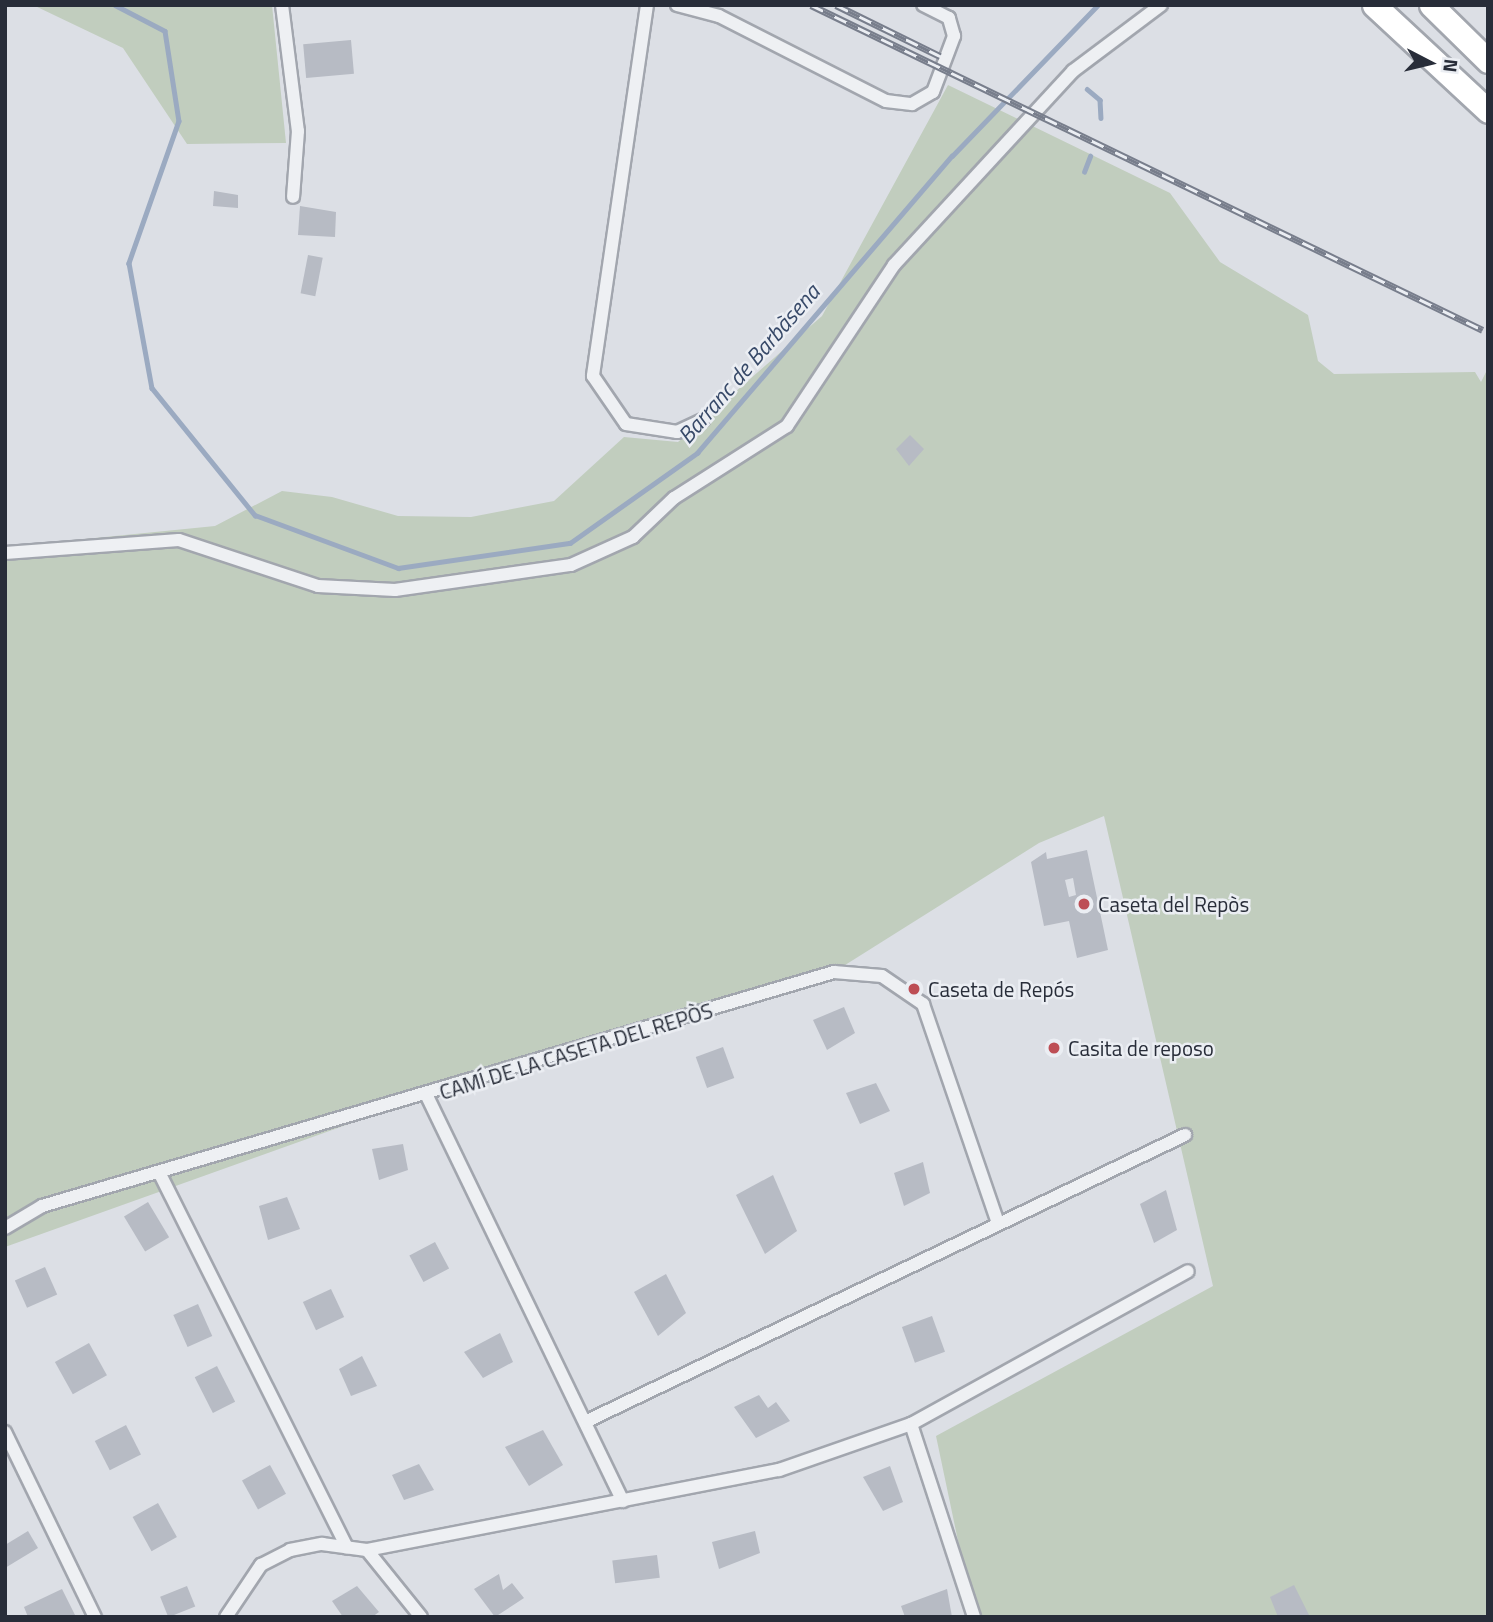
<!DOCTYPE html>
<meta charset="utf-8">
<style>
body{margin:0}
#map{position:relative;width:1493px;height:1622px;overflow:hidden;background:#dcdfe5;font-family:"Titillium Web",sans-serif}
div>[style]{position:absolute}
[style*='--x']{left:calc(var(--x)*1px);top:calc(var(--y)*1px);width:calc(var(--w)*1px);rotate:calc(var(--a)*1deg)}
.green>*{inset:0;background:#c1cdbe}
.stream>*{height:4.5px;margin:-2.25px;padding:0 2.25px;transform-origin:2.25px;border-radius:2.25px;background:#9baac1}
.building>*{inset:0;background:#b7bbc4;transform-origin:0 0}
.roads{filter:drop-shadow(2px 0 #a2a6ae) drop-shadow(-2px 0 #a2a6ae) drop-shadow(0 2px #a2a6ae) drop-shadow(0 -2px #a2a6ae)}
.street>*{height:12px;margin:-6px;padding:0 6px;transform-origin:6px;border-radius:6px;background:#eef0f3}
.highway>*{height:23px;margin:-11.5px;padding:0 11.5px;transform-origin:11.5px;border-radius:11.5px;background:#fff}
.rail>*{height:7px;margin-top:-3.5px;transform-origin:0;background:repeating-linear-gradient(90deg,#ebeef3 0 13px,#787e8c 0 26px);box-sizing:border-box;border-block:2px solid #787e8c}
.dots>*{width:19px;height:19px;translate:-50% -50%;box-sizing:border-box;border:4px solid #ebeef3;border-radius:50%}
span{translate:-50% -50%;white-space:nowrap;text-align:center;line-height:1.15;-webkit-text-stroke:5px #ebeef3;paint-order:stroke}
.poi-label{font-size:21px;color:#282d39}
.left{translate:0 -50%;text-align:left}
.street-label{font-size:21px;color:#282d39}
.water-label{font-size:23px;color:#374968;font-style:italic}
.frame{position:absolute;inset:0;border:7px solid #282d39;pointer-events:none}
.north{position:absolute;left:1395px;top:28px;width:70px;height:70px;-webkit-text-stroke:5px #ebeef3;paint-order:stroke;rotate:97deg;font-size:19px;font-weight:700;line-height:28px;text-align:center;color:#282d39}
.north::after{content:'';display:block;margin:auto;width:24px;height:32px;background:#282d39;clip-path:polygon(50% 0,100% 100%,50% 72%,0 100%)}
</style>
<div id="map">
<div class="green">
<div style="clip-path:polygon(33px 5px,272px 5px,286px 143px,187px 144px,123px 48px)"></div>
<div style="clip-path:polygon(948px 85px,1170px 193px,1220px 262px,1308px 315px,1318px 361px,1334px 374px,1475px 372px,1481px 382px,1488px 368px,1488px 1617px,974px 1617px,936px 1436px,1213px 1286px,1104px 816px,1039px 843px,834px 972px,427px 1096px,5px 1247px,5px 547px,215px 526px,282px 491px,332px 497px,398px 516px,471px 517px,554px 501px,624px 437px,678px 442px,822px 316px)"></div>
</div>
<div class="stream">
<div style="--x:115;--y:5;--w:56;--a:27.5"></div>
<div style="--x:165;--y:31;--w:91;--a:81.2"></div>
<div style="--x:179;--y:121;--w:151;--a:109.4"></div>
<div style="--x:129;--y:263;--w:127;--a:79.6"></div>
<div style="--x:152;--y:388;--w:164;--a:51"></div>
<div style="--x:255;--y:515;--w:153;--a:20.3"></div>
<div style="--x:398;--y:568;--w:174;--a:-8.3"></div>
<div style="--x:570;--y:543;--w:156;--a:-35.3"></div>
<div style="--x:697;--y:453;--w:391;--a:-49.4"></div>
<div style="--x:952;--y:156;--w:210;--a:-46"></div>
<div style="--x:1087;--y:89;--w:17;--a:40"></div>
<div style="--x:1100;--y:100;--w:18;--a:87"></div>
<div style="--x:1084;--y:172;--w:17;--a:-69"></div>
</div>
<div class="building">
<div style="left:351px;top:40px;width:34px;height:48px;rotate:85deg"></div>
<div style="clip-path:polygon(214px 191px,238px 195px,238px 208px,213px 206px)"></div>
<div style="clip-path:polygon(300px 206px,336px 212px,335px 237px,298px 235px)"></div>
<div style="left:308px;top:255px;width:15px;height:39px;rotate:11deg"></div>
<div style="clip-path:polygon(910px 435px,924px 449px,909px 466px,896px 449px)"></div>
<div style="clip-path:polygon(evenodd,1087px 850px,1108px 950px,1077px 958px,1069px 921px,1044px 926px,1031px 862px,1046px 852px,1047px 859px,1087px 850px,1073px 878px,1076px 895px,1069px 897px,1065px 880px,1073px 878px)"></div>
<div style="clip-path:polygon(844px 1007px,855px 1033px,827px 1050px,813px 1020px)"></div>
<div style="left:723px;top:1047px;width:33px;height:29px;rotate:70deg"></div>
<div style="clip-path:polygon(876px 1083px,890px 1111px,860px 1124px,846px 1093px)"></div>
<div style="clip-path:polygon(403px 1144px,408px 1170px,379px 1180px,372px 1149px)"></div>
<div style="clip-path:polygon(923px 1162px,930px 1193px,904px 1206px,894px 1173px)"></div>
<div style="clip-path:polygon(773px 1175px,797px 1231px,765px 1254px,736px 1195px)"></div>
<div style="clip-path:polygon(1166px 1190px,1177px 1230px,1154px 1243px,1140px 1204px)"></div>
<div style="clip-path:polygon(287px 1197px,300px 1229px,268px 1240px,259px 1206px)"></div>
<div style="left:148px;top:1202px;width:41px;height:28px;rotate:59deg"></div>
<div style="left:435px;top:1242px;width:30px;height:29px;rotate:62deg"></div>
<div style="left:45px;top:1267px;width:30px;height:33px;rotate:66deg"></div>
<div style="clip-path:polygon(666px 1274px,686px 1313px,658px 1336px,634px 1292px)"></div>
<div style="left:331px;top:1289px;width:31px;height:31px;rotate:65deg"></div>
<div style="left:198px;top:1304px;width:35px;height:27px;rotate:66deg"></div>
<div style="left:932px;top:1316px;width:38px;height:32px;rotate:70deg"></div>
<div style="clip-path:polygon(500px 1333px,513px 1362px,483px 1378px,464px 1352px)"></div>
<div style="left:89px;top:1343px;width:37px;height:39px;rotate:61deg"></div>
<div style="clip-path:polygon(362px 1356px,377px 1386px,351px 1396px,339px 1369px)"></div>
<div style="left:217px;top:1366px;width:40px;height:25px;rotate:63deg"></div>
<div style="clip-path:polygon(759px 1395px,768px 1408px,776px 1402px,790px 1421px,756px 1438px,734px 1407px)"></div>
<div style="left:126px;top:1425px;width:33px;height:35px;rotate:63deg"></div>
<div style="clip-path:polygon(543px 1430px,563px 1465px,529px 1486px,505px 1447px)"></div>
<div style="clip-path:polygon(419px 1464px,434px 1490px,404px 1500px,392px 1475px)"></div>
<div style="left:270px;top:1465px;width:33px;height:32px;rotate:61deg"></div>
<div style="clip-path:polygon(890px 1466px,903px 1502px,883px 1511px,863px 1477px)"></div>
<div style="left:158px;top:1503px;width:39px;height:29px;rotate:61deg"></div>
<div style="clip-path:polygon(28px 1531px,38px 1548px,5px 1568px,5px 1545px)"></div>
<div style="clip-path:polygon(755px 1531px,760px 1553px,719px 1569px,712px 1542px)"></div>
<div style="left:657px;top:1555px;width:23px;height:45px;rotate:83deg"></div>
<div style="clip-path:polygon(499px 1574px,503px 1590px,512px 1583px,524px 1598px,495px 1617px,474px 1589px)"></div>
<div style="clip-path:polygon(1294px 1585px,1310px 1617px,1278px 1617px,1270px 1597px)"></div>
<div style="left:187px;top:1586px;width:22px;height:29px;rotate:68deg"></div>
<div style="clip-path:polygon(357px 1586px,379px 1612px,372px 1617px,343px 1617px,332px 1601px)"></div>
<div style="clip-path:polygon(62px 1589px,76px 1617px,28px 1617px,24px 1607px)"></div>
<div style="clip-path:polygon(947px 1589px,952px 1617px,905px 1617px,901px 1606px)"></div>
</div>
<div class="roads">
<div class="street">
<div style="--x:282;--y:5;--w:127;--a:82.8"></div>
<div style="--x:298;--y:131;--w:66;--a:94.3"></div>
<div style="--x:647;--y:5;--w:375;--a:98.3"></div>
<div style="--x:593;--y:376;--w:58;--a:55.5"></div>
<div style="--x:626;--y:424;--w:52;--a:8.9"></div>
<div style="--x:677;--y:432;--w:29;--a:-25"></div>
<div style="--x:677;--y:5;--w:43;--a:14.7"></div>
<div style="--x:719;--y:16;--w:187;--a:27"></div>
<div style="--x:886;--y:101;--w:26;--a:7"></div>
<div style="--x:912;--y:104;--w:24;--a:-30"></div>
<div style="--x:933;--y:92;--w:60;--a:-69.4"></div>
<div style="--x:954;--y:36;--w:19;--a:-106"></div>
<div style="--x:949;--y:18;--w:29;--a:-153"></div>
<div style="--x:5;--y:553;--w:174;--a:-4.3"></div>
<div style="--x:179;--y:540;--w:146;--a:18.3"></div>
<div style="--x:318;--y:586;--w:77;--a:3"></div>
<div style="--x:395;--y:590;--w:178;--a:-8.1"></div>
<div style="--x:571;--y:565;--w:68;--a:-24.3"></div>
<div style="--x:633;--y:537;--w:57;--a:-43.6"></div>
<div style="--x:674;--y:498;--w:134;--a:-32.5"></div>
<div style="--x:787;--y:426;--w:193;--a:-56.4"></div>
<div style="--x:894;--y:265;--w:264;--a:-47.3"></div>
<div style="--x:1073;--y:71;--w:110;--a:-36.9"></div>
<div style="--x:427;--y:1096;--w:450;--a:64.2"></div>
<div style="--x:159;--y:1172;--w:420;--a:63.4"></div>
<div style="--x:5;--y:1228;--w:43;--a:-30.7"></div>
<div style="--x:42;--y:1206;--w:826;--a:-16.46"></div>
<div style="--x:834;--y:972;--w:48;--a:4.8"></div>
<div style="--x:882;--y:976;--w:50;--a:34.3"></div>
<div style="--x:923;--y:1004;--w:231;--a:71.1"></div>
<div style="--x:587;--y:1421;--w:663;--a:-25.56"></div>
<div style="--x:911;--y:1424;--w:203;--a:71.9"></div>
<div style="--x:5;--y:1432;--w:206;--a:64.1"></div>
<div style="--x:367;--y:1550;--w:86;--a:51.1"></div>
<div style="--x:226;--y:1617;--w:63;--a:-56.1"></div>
<div style="--x:261;--y:1565;--w:33;--a:-27"></div>
<div style="--x:290;--y:1550;--w:33;--a:-11"></div>
<div style="--x:322;--y:1544;--w:45;--a:7.6"></div>
<div style="--x:367;--y:1550;--w:420;--a:-11"></div>
<div style="--x:779;--y:1470;--w:140;--a:-19.2"></div>
<div style="--x:911;--y:1424;--w:316;--a:-28.9"></div>
</div>
<div class="highway">
<div style="--x:1374;--y:5;--w:156;--a:42.9"></div>
<div style="--x:1431;--y:5;--w:80;--a:44.5"></div>
</div>
</div>
<div class="rail">
<div style="--x:811;--y:5;--w:746;--a:25.81"></div>
<div style="--x:836;--y:5;--w:116;--a:26.1"></div>
</div>
<div class="dots">
<div style="left:1084px;top:904px;background:#bd4e55"></div>
<div style="left:914px;top:989px;background:#bd4e55"></div>
<div style="left:1054px;top:1048px;background:#bd4e55"></div>
</div>
<div class="poi-label">
<span class="left" style="left:1098px;top:904px">Caseta del Repòs</span>
<span class="left" style="left:928px;top:989px">Caseta de Repós</span>
<span class="left" style="left:1068px;top:1048px">Casita de reposo</span>
</div>
<div class="street-label">
<span style="left:576px;top:1051px;rotate:-17deg">CAMÍ DE LA CASETA DEL REPÒS</span>
</div>
<div class="water-label">
<span style="left:749px;top:364px;rotate:-49deg">Barranc de Barbàsena</span>
</div>
<div class="frame"></div>
<div class="north">N</div>
</div>
